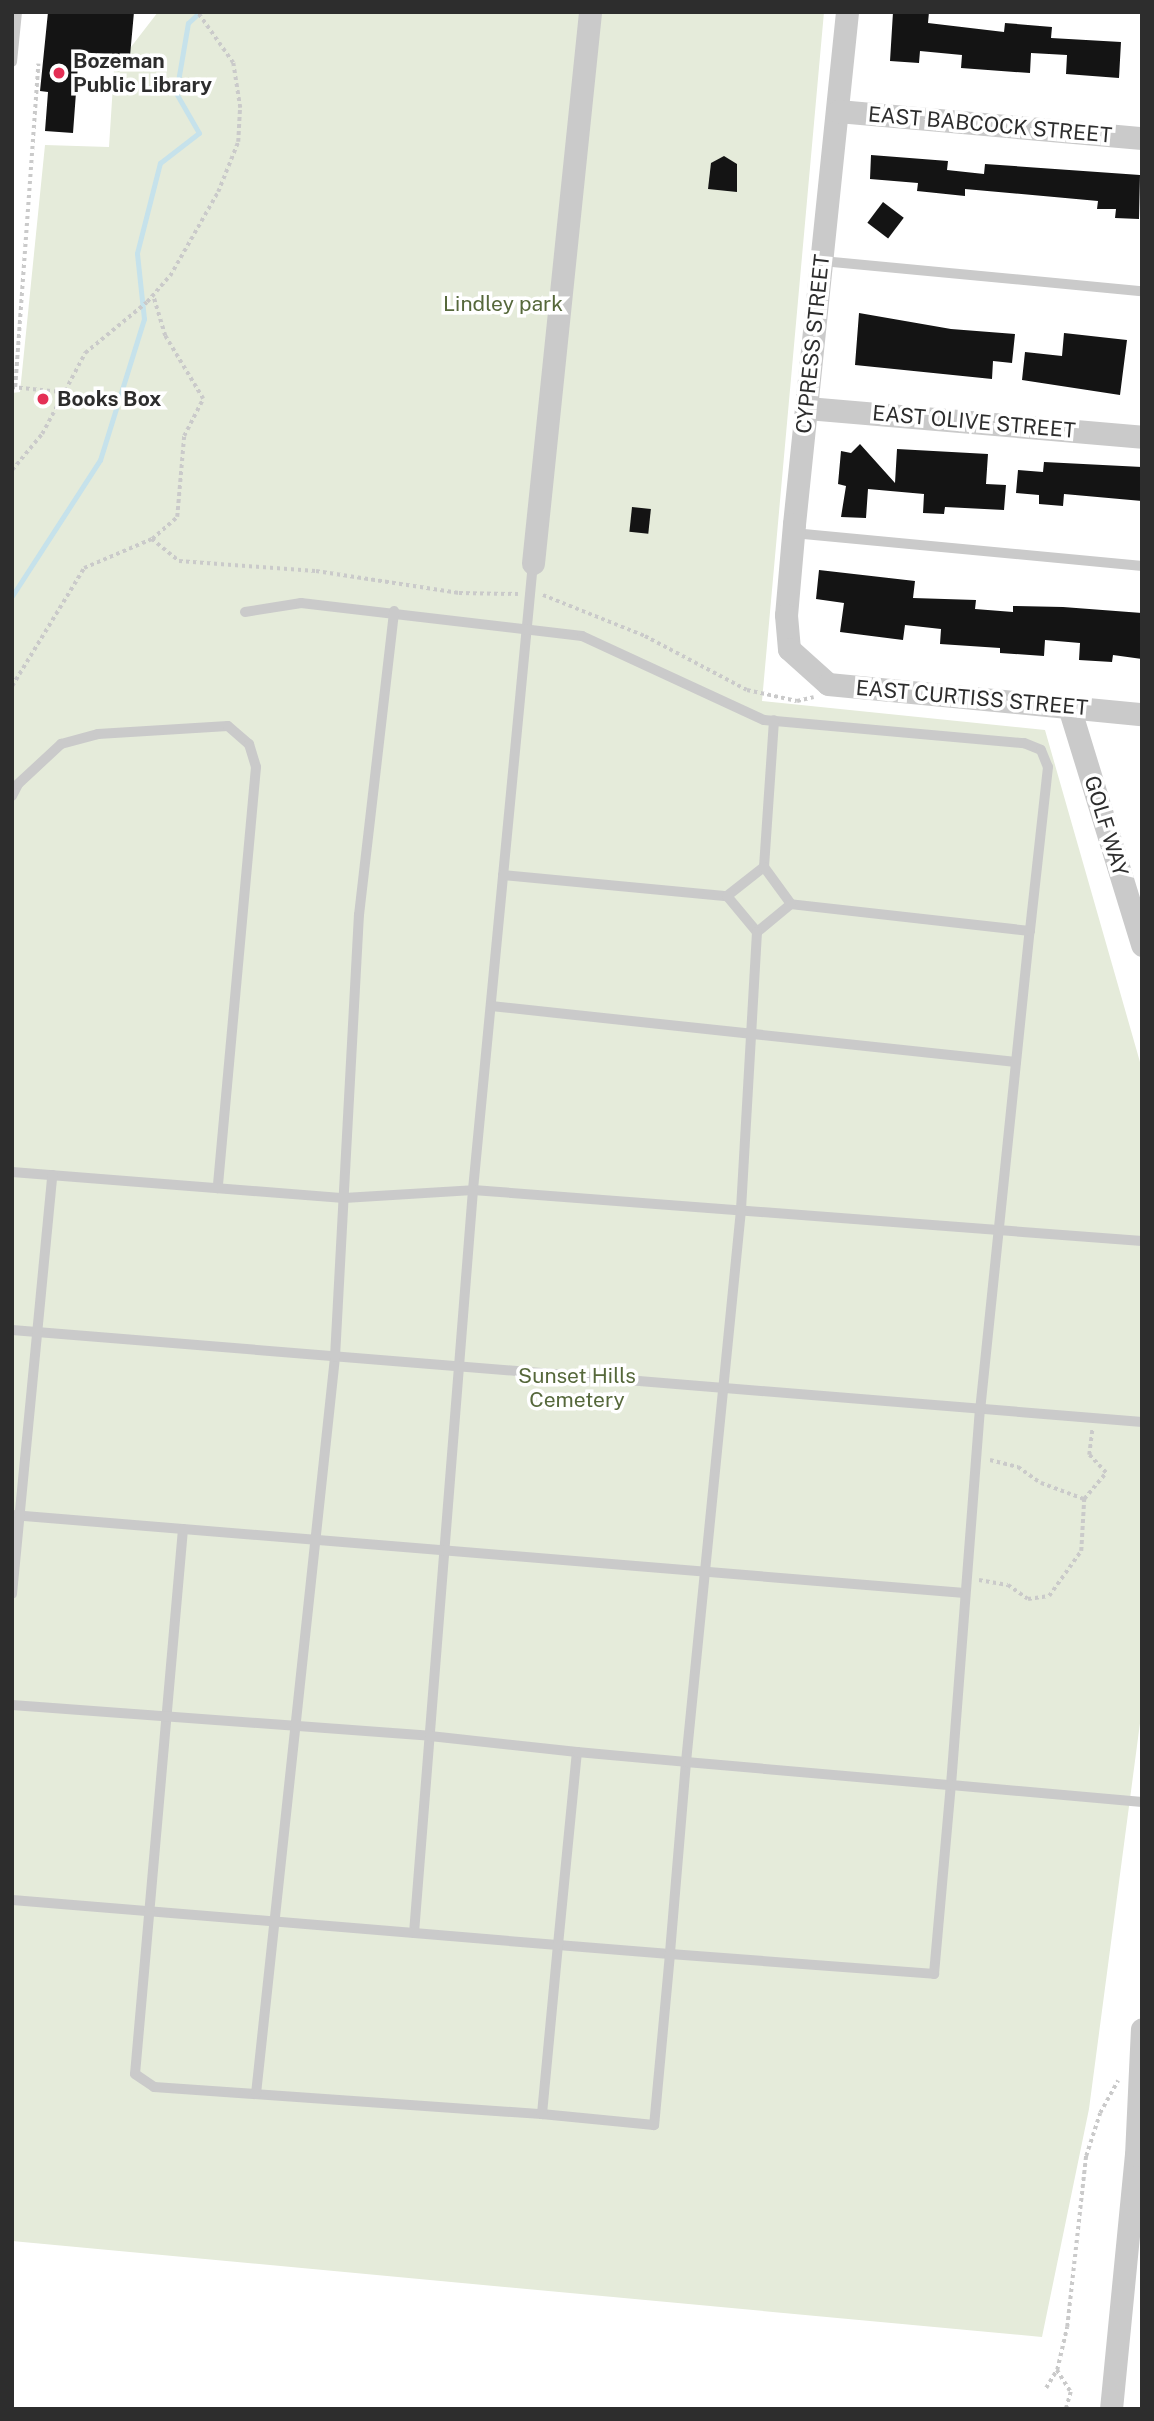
<!DOCTYPE html>
<style>
body{margin:0}
#map{position:relative;width:1154px;height:2421px;overflow:hidden;background:#fff;font-family:"Public Sans",sans-serif}
div>[style]{position:absolute}
[style*='--x']{left:calc(var(--x)*1px);top:calc(var(--y)*1px);width:calc(var(--w)*1px);rotate:calc(var(--a)*1deg)}
.green>*{inset:0;background:#e5ebda}
.stream>*{height:5px;margin:-2.5px;padding:0 2.5px;transform-origin:2.5px;border-radius:2.5px;background:#c6e2eb}
.building>*{inset:0;background:#141414;transform-origin:0 0}
.path>*{height:3.5px;margin-top:-1.75px;transform-origin:0;background:repeating-linear-gradient(90deg,#cacaca 0 3.5px,transparent 0 7px)}
.service>*{height:10px;margin:-5px;padding:0 5px;transform-origin:5px;border-radius:5px;background:#cacaca}
.minor>*{height:23px;margin:-11.5px;padding:0 11.5px;transform-origin:11.5px;border-radius:11.5px;background:#cacaca}
.dots>*{width:19px;height:19px;translate:-50% -50%;box-sizing:border-box;border:4px solid #fff;border-radius:50%}
span{translate:-50% -50%;white-space:nowrap;text-align:center;line-height:1.15;-webkit-text-stroke:7px #fff;paint-order:stroke}
.poi-label{font-size:21px;color:#2d2d2d;font-weight:700}
.left{translate:0 -50%;text-align:left}
.street-label{font-size:21px;color:#2d2d2d}
.park-label{font-size:21px;color:#56683b}
.frame{position:absolute;inset:0;border:14px solid #2d2d2d;pointer-events:none}
</style>
<div id="map">
<div class="green">
<div style="clip-path:polygon(158px 12px,824px 12px,762px 701px,1045px 730px,1142px 1069px,1142px 1708px,1089px 2109px,1042px 2337px,12px 2241px,12px 393px,20px 392px,45px 145px,109px 147px,114px 69px)"></div>
</div>
<div class="stream">
<div style="--x:12;--y:596;--w:162;--a:-57.1"></div>
<div style="--x:100;--y:460;--w:148;--a:-72.7"></div>
<div style="--x:144;--y:319;--w:66;--a:-96.1"></div>
<div style="--x:137;--y:253;--w:93;--a:-75.7"></div>
<div style="--x:160;--y:163;--w:49;--a:-37.6"></div>
<div style="--x:199;--y:133;--w:46;--a:-119.9"></div>
<div style="--x:176;--y:93;--w:71;--a:-80.3"></div>
<div style="--x:188;--y:23;--w:16;--a:-43"></div>
</div>
<div class="building">
<div style="clip-path:polygon(48px 12px,134px 12px,130px 56px,79px 52px,73px 133px,45px 131px,48px 92px,40px 91px)"></div>
<div style="clip-path:polygon(893px 12px,929px 12px,928px 23px,1004px 32px,1005px 23px,1052px 27px,1051px 38px,1121px 42px,1119px 78px,1066px 74px,1067px 55px,1031px 53px,1030px 73px,961px 68px,962px 55px,920px 51px,919px 63px,890px 61px)"></div>
<div style="clip-path:polygon(871px 155px,948px 161px,947px 170px,984px 174px,985px 164px,1140px 175px,1139px 219px,1115px 218px,1116px 209px,1097px 209px,1098px 201px,965px 189px,965px 196px,917px 191px,918px 183px,870px 179px)"></div>
<div style="clip-path:polygon(724px 156px,737px 164px,737px 192px,708px 189px,711px 163px)"></div>
<div style="left:883px;top:202px;width:26px;height:26px;rotate:37deg"></div>
<div style="clip-path:polygon(859px 313px,951px 329px,1015px 334px,1012px 363px,993px 361px,992px 379px,855px 365px)"></div>
<div style="clip-path:polygon(1064px 333px,1127px 340px,1120px 395px,1022px 380px,1025px 352px,1062px 356px)"></div>
<div style="clip-path:polygon(860px 444px,895px 483px,897px 449px,988px 454px,986px 484px,1006px 485px,1004px 510px,945px 507px,944px 514px,923px 513px,924px 494px,868px 489px,866px 518px,841px 517px,846px 486px,838px 484px,841px 451px,851px 453px)"></div>
<div style="clip-path:polygon(1044px 462px,1142px 467px,1142px 501px,1064px 494px,1063px 506px,1039px 504px,1039px 495px,1016px 493px,1018px 470px,1043px 472px)"></div>
<div style="left:632px;top:507px;width:19px;height:25px;rotate:6deg"></div>
<div style="clip-path:polygon(819px 570px,915px 581px,913px 598px,976px 600px,975px 609px,1013px 612px,1013px 606px,1063px 607px,1142px 613px,1142px 659px,1113px 655px,1112px 662px,1079px 660px,1080px 643px,1045px 640px,1044px 656px,1000px 653px,1000px 648px,940px 644px,941px 629px,905px 625px,903px 640px,840px 632px,844px 603px,816px 599px)"></div>
</div>
<div class="path">
<div style="--x:12;--y:387;--w:49;--a:5.8"></div>
<div style="--x:15;--y:387;--w:324;--a:-85.9"></div>
<div style="--x:12;--y:470;--w:47;--a:-50.2"></div>
<div style="--x:42;--y:434;--w:92;--a:-62"></div>
<div style="--x:85;--y:353;--w:80;--a:-39.4"></div>
<div style="--x:147;--y:302;--w:35;--a:-49"></div>
<div style="--x:170;--y:276;--w:97;--a:-60.3"></div>
<div style="--x:218;--y:192;--w:54;--a:-68.2"></div>
<div style="--x:238;--y:142;--w:34;--a:-87"></div>
<div style="--x:240;--y:108;--w:46;--a:-98.8"></div>
<div style="--x:233;--y:63;--w:62;--a:-125.2"></div>
<div style="--x:152;--y:539;--w:35;--a:39"></div>
<div style="--x:179;--y:561;--w:137;--a:4.2"></div>
<div style="--x:316;--y:571;--w:145;--a:8.7"></div>
<div style="--x:459;--y:593;--w:59;--a:1"></div>
<div style="--x:543;--y:595;--w:110;--a:21.9"></div>
<div style="--x:645;--y:636;--w:115;--a:27.9"></div>
<div style="--x:747;--y:690;--w:51;--a:12.4"></div>
<div style="--x:797;--y:701;--w:17;--a:-13"></div>
<div style="--x:12;--y:686;--w:138;--a:-58.6"></div>
<div style="--x:84;--y:568;--w:74;--a:-23.1"></div>
<div style="--x:152;--y:539;--w:33;--a:-41"></div>
<div style="--x:177;--y:517;--w:81;--a:-85.1"></div>
<div style="--x:184;--y:436;--w:42;--a:-62.8"></div>
<div style="--x:203;--y:399;--w:74;--a:-121.1"></div>
<div style="--x:165;--y:336;--w:42;--a:-106.7"></div>
<div style="--x:990;--y:1460;--w:29;--a:14"></div>
<div style="--x:1018;--y:1467;--w:28;--a:35"></div>
<div style="--x:1041;--y:1483;--w:46;--a:20.4"></div>
<div style="--x:979;--y:1580;--w:29;--a:10"></div>
<div style="--x:1008;--y:1585;--w:24;--a:35"></div>
<div style="--x:1028;--y:1599;--w:21;--a:-8"></div>
<div style="--x:1049;--y:1596;--w:55;--a:-54.6"></div>
<div style="--x:1081;--y:1551;--w:52;--a:-86.7"></div>
<div style="--x:1084;--y:1499;--w:34;--a:-50"></div>
<div style="--x:1106;--y:1473;--w:25;--a:-133"></div>
<div style="--x:1089;--y:1455;--w:25;--a:-83"></div>
<div style="--x:1057;--y:2370;--w:26;--a:58"></div>
<div style="--x:1071;--y:2392;--w:18;--a:106"></div>
<div style="--x:1046;--y:2388;--w:21;--a:-59"></div>
<div style="--x:1057;--y:2370;--w:44;--a:-76.9"></div>
<div style="--x:1067;--y:2327;--w:172;--a:-83.7"></div>
<div style="--x:1086;--y:2156;--w:45;--a:-72"></div>
<div style="--x:1100;--y:2113;--w:37;--a:-61"></div>
</div>
<div class="service">
<div style="--x:12;--y:62;--w:50;--a:-84.3"></div>
<div style="--x:822;--y:261;--w:321;--a:5.4"></div>
<div style="--x:793;--y:533;--w:351;--a:5.4"></div>
<div style="--x:533;--y:563;--w:630;--a:95.47"></div>
<div style="--x:473;--y:1190;--w:671;--a:4.36"></div>
<div style="--x:245;--y:612;--w:57;--a:-9.1"></div>
<div style="--x:301;--y:603;--w:283;--a:6.7"></div>
<div style="--x:582;--y:636;--w:200;--a:24.8"></div>
<div style="--x:764;--y:720;--w:261;--a:5.1"></div>
<div style="--x:1024;--y:743;--w:18;--a:22"></div>
<div style="--x:1041;--y:750;--w:18;--a:68"></div>
<div style="--x:1048;--y:767;--w:165;--a:96.3"></div>
<div style="--x:12;--y:796;--w:13;--a:-63"></div>
<div style="--x:18;--y:784;--w:59;--a:-42.9"></div>
<div style="--x:61;--y:744;--w:38;--a:-15"></div>
<div style="--x:98;--y:734;--w:130;--a:-3.5"></div>
<div style="--x:228;--y:726;--w:28;--a:41"></div>
<div style="--x:249;--y:744;--w:24;--a:73"></div>
<div style="--x:256;--y:767;--w:423;--a:95.2"></div>
<div style="--x:764;--y:867;--w:147;--a:-86.1"></div>
<div style="--x:503;--y:875;--w:225;--a:5.4"></div>
<div style="--x:757;--y:932;--w:47;--a:-129.8"></div>
<div style="--x:727;--y:896;--w:47;--a:-38.1"></div>
<div style="--x:764;--y:867;--w:46;--a:53.9"></div>
<div style="--x:491;--y:1006;--w:528;--a:6.09"></div>
<div style="--x:12;--y:1172;--w:333;--a:4.5"></div>
<div style="--x:344;--y:1198;--w:129;--a:-3.5"></div>
<div style="--x:473;--y:1190;--w:745;--a:94.54"></div>
<div style="--x:414;--y:1933;--w:403;--a:-175.3"></div>
<div style="--x:12;--y:1330;--w:1134;--a:4.65"></div>
<div style="--x:12;--y:1515;--w:956;--a:4.68"></div>
<div style="--x:183;--y:1529;--w:547;--a:95.03"></div>
<div style="--x:135;--y:2074;--w:23;--a:34"></div>
<div style="--x:154;--y:2087;--w:389;--a:4"></div>
<div style="--x:12;--y:1594;--w:421;--a:-84.5"></div>
<div style="--x:12;--y:1705;--w:419;--a:4.2"></div>
<div style="--x:430;--y:1736;--w:148;--a:6.2"></div>
<div style="--x:414;--y:1933;--w:144;--a:4.8"></div>
<div style="--x:558;--y:1945;--w:112;--a:4.6"></div>
<div style="--x:670;--y:1954;--w:265;--a:4.3"></div>
<div style="--x:934;--y:1974;--w:190;--a:-84.9"></div>
<div style="--x:951;--y:1785;--w:375;--a:-85.6"></div>
<div style="--x:980;--y:1411;--w:483;--a:-84.1"></div>
<div style="--x:1030;--y:931;--w:241;--a:-173.6"></div>
<div style="--x:791;--y:904;--w:44;--a:140.5"></div>
<div style="--x:757;--y:932;--w:278;--a:93.3"></div>
<div style="--x:741;--y:1210;--w:555;--a:95.69"></div>
<div style="--x:686;--y:1762;--w:193;--a:94.8"></div>
<div style="--x:670;--y:1954;--w:172;--a:95.3"></div>
<div style="--x:654;--y:2125;--w:113;--a:-174.4"></div>
<div style="--x:542;--y:2114;--w:170;--a:-84.6"></div>
<div style="--x:558;--y:1945;--w:194;--a:-84.4"></div>
<div style="--x:577;--y:1752;--w:109;--a:5.2"></div>
<div style="--x:686;--y:1762;--w:266;--a:5"></div>
<div style="--x:951;--y:1785;--w:192;--a:5.1"></div>
<div style="--x:256;--y:2094;--w:741;--a:-83.88"></div>
<div style="--x:335;--y:1357;--w:443;--a:-86.9"></div>
<div style="--x:359;--y:915;--w:306;--a:-83.4"></div>
</div>
<div class="minor">
<div style="--x:847;--y:12;--w:515;--a:95.91"></div>
<div style="--x:794;--y:524;--w:91;--a:95"></div>
<div style="--x:786;--y:615;--w:34;--a:85"></div>
<div style="--x:789;--y:649;--w:52;--a:41.9"></div>
<div style="--x:828;--y:684;--w:315;--a:5.5"></div>
<div style="--x:838;--y:111;--w:305;--a:5.1"></div>
<div style="--x:807;--y:408;--w:336;--a:4.9"></div>
<div style="--x:533;--y:563;--w:554;--a:-84.09"></div>
<div style="--x:1069;--y:707;--w:249;--a:72.9"></div>
<div style="--x:1111;--y:2409;--w:255;--a:-84.4"></div>
<div style="--x:1136;--y:2155;--w:126;--a:-87.3"></div>
</div>
<div class="dots">
<div style="left:59px;top:73px;background:#e42f55"></div>
<div style="left:43px;top:399px;background:#e42f55"></div>
</div>
<div class="poi-label">
<span class="left" style="left:73px;top:73px">Bozeman<br>Public Library</span>
<span class="left" style="left:57px;top:399px">Books Box</span>
</div>
<div class="street-label">
<span style="left:990px;top:125px;rotate:5deg">EAST BABCOCK STREET</span>
<span style="left:813px;top:344px;rotate:-84deg">CYPRESS STREET</span>
<span style="left:974px;top:422px;rotate:5deg">EAST OLIVE STREET</span>
<span style="left:972px;top:698px;rotate:5deg">EAST CURTISS STREET</span>
<span style="left:1106px;top:826px;rotate:73deg">GOLF WAY</span>
</div>
<div class="park-label">
<span style="left:503px;top:304px">Lindley park</span>
<span style="left:577px;top:1388px">Sunset Hills<br>Cemetery</span>
</div>
<div class="frame"></div>
</div>
